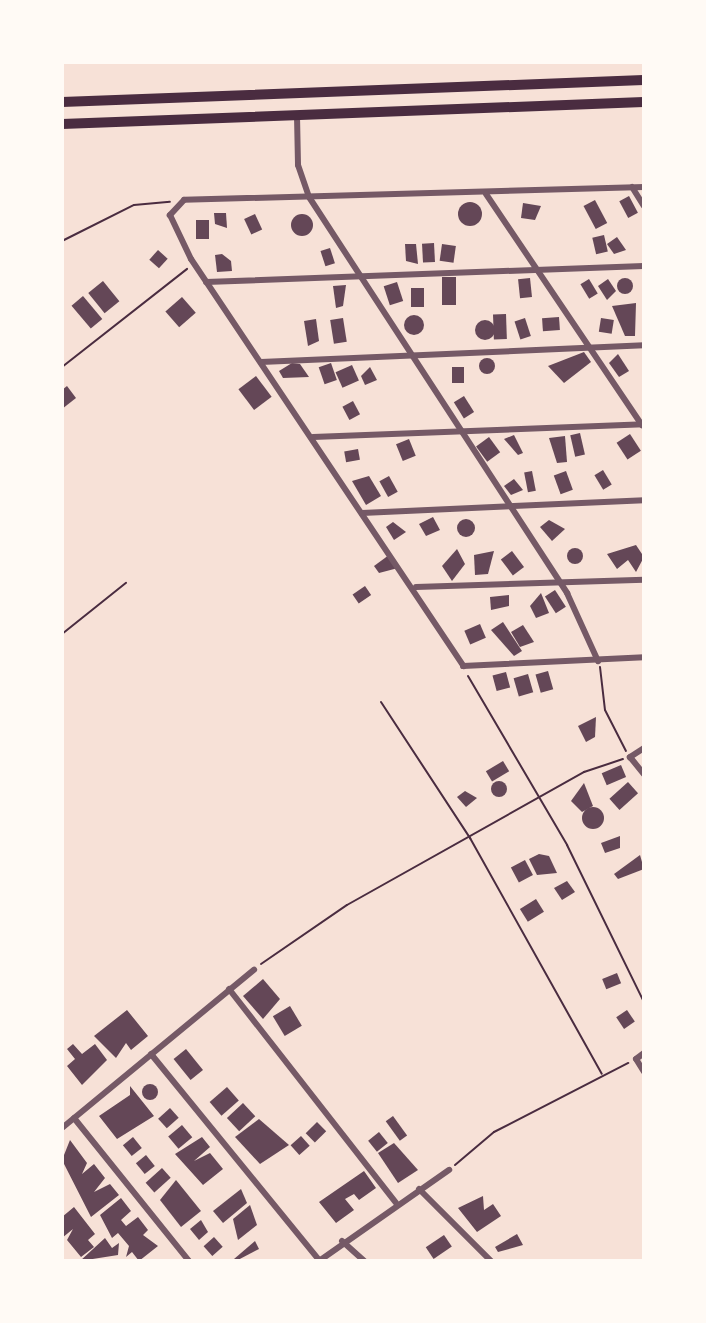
<!DOCTYPE html>
<style>
body{margin:0}
#map{position:relative;width:706px;height:1323px;overflow:hidden;background:#f7e1d7;font-family:Poppins,sans-serif}
div>[style]{position:absolute}
[style*='--x']{left:calc(var(--x)*1px);top:calc(var(--y)*1px);width:calc(var(--w)*1px);rotate:calc(var(--a)*1deg)}
.building>*{inset:0;background:#644757;transform-origin:0 0}
.round{border-radius:50%}
.path>*{height:2px;margin:-1px;padding:0 1px;transform-origin:1px;border-radius:1px;background:#4a2c40}
.minor>*{height:6px;margin:-3px;padding:0 3px;transform-origin:3px;border-radius:3px;background:#755966}
.trunk>*{height:10px;margin:-5px;padding:0 5px;transform-origin:5px;border-radius:5px;background:#4a2c40}
span{translate:-50% -50%;white-space:nowrap;text-align:center;line-height:1.15;-webkit-text-stroke:8px #fffaf5;paint-order:stroke}
.frame{position:absolute;inset:0;border:64px solid #fffaf5;pointer-events:none}
</style>
<div id="map">
<div class="building">
<div style="left:629px;top:196px;width:19px;height:11px;rotate:62deg"></div>
<div style="left:595px;top:200px;width:26px;height:13px;rotate:62deg"></div>
<div class="round" style="left:458px;top:202px;width:24px;height:24px"></div>
<div style="clip-path:polygon(523px 203px,541px 206px,535px 220px,521px 218px)"></div>
<div style="clip-path:polygon(214px 213px,226px 213px,227px 228px,215px 224px)"></div>
<div style="left:255px;top:214px;width:17px;height:12px;rotate:65deg"></div>
<div class="round" style="left:291px;top:214px;width:22px;height:22px"></div>
<div style="left:196px;top:220px;width:13px;height:19px"></div>
<div style="left:604px;top:235px;width:17px;height:12px;rotate:77deg"></div>
<div style="clip-path:polygon(617px 237px,626px 250px,614px 254px,607px 244px)"></div>
<div style="left:434px;top:243px;width:19px;height:12px;rotate:87deg"></div>
<div style="clip-path:polygon(405px 244px,416px 244px,418px 264px,406px 261px)"></div>
<div style="left:442px;top:244px;width:14px;height:17px;rotate:8deg"></div>
<div style="left:330px;top:248px;width:16px;height:10px;rotate:72deg"></div>
<div style="left:158px;top:250px;width:13px;height:13px;rotate:42deg"></div>
<div style="clip-path:polygon(222px 254px,231px 261px,232px 271px,217px 272px,215px 255px)"></div>
<div style="left:442px;top:277px;width:14px;height:28px"></div>
<div style="left:530px;top:278px;width:19px;height:12px;rotate:84deg"></div>
<div class="round" style="left:617px;top:278px;width:16px;height:16px"></div>
<div style="left:589px;top:279px;width:17px;height:10px;rotate:59deg"></div>
<div style="clip-path:polygon(608px 279px,616px 291px,607px 300px,598px 286px)"></div>
<div style="left:103px;top:281px;width:26px;height:19px;rotate:51deg"></div>
<div style="left:397px;top:282px;width:20px;height:14px;rotate:72deg"></div>
<div style="clip-path:polygon(346px 285px,343px 306px,336px 308px,333px 286px)"></div>
<div style="left:411px;top:288px;width:13px;height:19px"></div>
<div style="left:83px;top:296px;width:30px;height:15px;rotate:50deg"></div>
<div style="left:182px;top:297px;width:21px;height:22px;rotate:49deg"></div>
<div style="clip-path:polygon(636px 303px,635px 336px,625px 336px,612px 306px)"></div>
<div style="left:506px;top:314px;width:25px;height:13px;rotate:88deg"></div>
<div class="round" style="left:404px;top:315px;width:20px;height:20px"></div>
<div style="left:559px;top:317px;width:13px;height:17px;rotate:86deg"></div>
<div style="left:343px;top:318px;width:24px;height:13px;rotate:81deg"></div>
<div style="left:525px;top:318px;width:19px;height:11px;rotate:72deg"></div>
<div style="left:601px;top:318px;width:13px;height:14px;rotate:9deg"></div>
<div style="clip-path:polygon(316px 319px,319px 341px,308px 346px,304px 321px)"></div>
<div class="round" style="left:475px;top:320px;width:20px;height:20px"></div>
<div style="clip-path:polygon(584px 352px,591px 362px,564px 383px,548px 366px)"></div>
<div style="clip-path:polygon(618px 354px,629px 371px,619px 377px,609px 363px)"></div>
<div class="round" style="left:479px;top:358px;width:16px;height:16px"></div>
<div style="clip-path:polygon(292px 363px,300px 364px,309px 377px,283px 378px,279px 371px)"></div>
<div style="left:331px;top:363px;width:18px;height:13px;rotate:71deg"></div>
<div style="left:352px;top:365px;width:17px;height:18px;rotate:66deg"></div>
<div style="clip-path:polygon(370px 367px,377px 380px,365px 385px,361px 376px)"></div>
<div style="left:452px;top:367px;width:12px;height:16px"></div>
<div style="left:256px;top:376px;width:26px;height:22px;rotate:53deg"></div>
<div style="clip-path:polygon(67px 386px,76px 398px,62px 409px,62px 390px)"></div>
<div style="left:464px;top:396px;width:19px;height:12px;rotate:58deg"></div>
<div style="left:353px;top:401px;width:15px;height:12px;rotate:62deg"></div>
<div style="left:580px;top:433px;width:22px;height:10px;rotate:77deg"></div>
<div style="left:630px;top:434px;width:20px;height:16px;rotate:57deg"></div>
<div style="clip-path:polygon(514px 435px,523px 453px,518px 455px,504px 439px)"></div>
<div style="clip-path:polygon(565px 436px,567px 462px,557px 463px,549px 438px)"></div>
<div style="left:489px;top:437px;width:19px;height:16px;rotate:54deg"></div>
<div style="left:409px;top:439px;width:18px;height:14px;rotate:68deg"></div>
<div style="left:358px;top:449px;width:11px;height:14px;rotate:80deg"></div>
<div style="left:603px;top:470px;width:17px;height:10px;rotate:59deg"></div>
<div style="left:532px;top:471px;width:20px;height:8px;rotate:79deg"></div>
<div style="left:566px;top:471px;width:20px;height:13px;rotate:70deg"></div>
<div style="clip-path:polygon(369px 476px,381px 496px,366px 505px,352px 481px)"></div>
<div style="left:389px;top:476px;width:18px;height:11px;rotate:61deg"></div>
<div style="clip-path:polygon(514px 479px,523px 490px,511px 495px,504px 486px)"></div>
<div style="clip-path:polygon(433px 517px,440px 530px,426px 536px,419px 524px)"></div>
<div class="round" style="left:457px;top:519px;width:18px;height:18px"></div>
<div style="clip-path:polygon(549px 520px,565px 529px,552px 541px,540px 527px)"></div>
<div style="clip-path:polygon(393px 522px,406px 532px,394px 540px,386px 527px)"></div>
<div style="clip-path:polygon(636px 545px,644px 557px,636px 572px,628px 560px,617px 569px,607px 554px)"></div>
<div class="round" style="left:567px;top:548px;width:16px;height:16px"></div>
<div style="clip-path:polygon(457px 549px,465px 564px,452px 581px,442px 566px)"></div>
<div style="clip-path:polygon(494px 551px,488px 574px,475px 575px,474px 555px)"></div>
<div style="left:512px;top:551px;width:20px;height:14px;rotate:53deg"></div>
<div style="clip-path:polygon(389px 555px,398px 568px,379px 573px,374px 566px)"></div>
<div style="left:365px;top:586px;width:11px;height:15px;rotate:56deg"></div>
<div style="left:555px;top:590px;width:20px;height:12px;rotate:57deg"></div>
<div style="clip-path:polygon(541px 593px,549px 613px,536px 618px,530px 606px)"></div>
<div style="clip-path:polygon(509px 595px,509px 606px,491px 610px,490px 597px)"></div>
<div style="clip-path:polygon(503px 622px,522px 651px,514px 656px,491px 630px)"></div>
<div style="left:480px;top:624px;width:15px;height:17px;rotate:67deg"></div>
<div style="clip-path:polygon(523px 625px,534px 642px,520px 647px,511px 632px)"></div>
<div style="left:548px;top:671px;width:19px;height:13px;rotate:74deg"></div>
<div style="left:506px;top:672px;width:16px;height:14px;rotate:75deg"></div>
<div style="left:528px;top:674px;width:19px;height:15px;rotate:74deg"></div>
<div style="clip-path:polygon(596px 717px,595px 737px,586px 742px,578px 726px)"></div>
<div style="left:503px;top:761px;width:12px;height:20px;rotate:59deg"></div>
<div style="left:621px;top:765px;width:13px;height:21px;rotate:67deg"></div>
<div class="round" style="left:491px;top:781px;width:16px;height:16px"></div>
<div style="left:628px;top:782px;width:15px;height:25px;rotate:48deg"></div>
<div style="clip-path:polygon(584px 783px,593px 806px,582px 812px,571px 801px)"></div>
<div style="clip-path:polygon(465px 791px,477px 798px,466px 807px,457px 797px)"></div>
<div class="round" style="left:582px;top:807px;width:22px;height:22px"></div>
<div style="clip-path:polygon(620px 836px,620px 848px,605px 853px,601px 843px)"></div>
<div style="clip-path:polygon(539px 854px,549px 856px,557px 873px,537px 875px,529px 859px)"></div>
<div style="clip-path:polygon(640px 855px,644px 869px,618px 879px,614px 874px)"></div>
<div style="left:525px;top:860px;width:17px;height:16px;rotate:62deg"></div>
<div style="clip-path:polygon(567px 881px,575px 892px,562px 900px,554px 888px)"></div>
<div style="left:536px;top:899px;width:15px;height:19px;rotate:58deg"></div>
<div style="left:617px;top:973px;width:11px;height:16px;rotate:68deg"></div>
<div style="clip-path:polygon(263px 979px,280px 999px,263px 1019px,243px 996px)"></div>
<div style="left:290px;top:1006px;width:23px;height:20px;rotate:59deg"></div>
<div style="clip-path:polygon(127px 1010px,148px 1036px,131px 1050px,126px 1043px,116px 1058px,94px 1036px)"></div>
<div style="left:627px;top:1010px;width:14px;height:13px;rotate:56deg"></div>
<div style="clip-path:polygon(73px 1044px,82px 1054px,95px 1044px,107px 1060px,82px 1085px,67px 1066px,75px 1059px,67px 1049px)"></div>
<div style="left:186px;top:1049px;width:27px;height:16px;rotate:51deg"></div>
<div class="round" style="left:142px;top:1084px;width:16px;height:16px"></div>
<div style="clip-path:polygon(130px 1086px,154px 1116px,117px 1139px,99px 1116px,130px 1095px)"></div>
<div style="left:227px;top:1087px;width:18px;height:23px;rotate:49deg"></div>
<div style="left:243px;top:1103px;width:18px;height:22px;rotate:47deg"></div>
<div style="left:170px;top:1108px;width:13px;height:16px;rotate:48deg"></div>
<div style="left:393px;top:1116px;width:24px;height:9px;rotate:54deg"></div>
<div style="clip-path:polygon(259px 1119px,289px 1145px,260px 1164px,235px 1137px)"></div>
<div style="left:317px;top:1122px;width:13px;height:16px;rotate:45deg"></div>
<div style="left:182px;top:1125px;width:16px;height:18px;rotate:50deg"></div>
<div style="left:379px;top:1132px;width:14px;height:14px;rotate:51deg"></div>
<div style="left:301px;top:1136px;width:13px;height:14px;rotate:48deg"></div>
<div style="left:133px;top:1137px;width:14px;height:13px;rotate:51deg"></div>
<div style="clip-path:polygon(202px 1137px,210px 1147px,194px 1161px,210px 1153px,223px 1169px,203px 1185px,175px 1154px)"></div>
<div style="clip-path:polygon(70px 1140px,87px 1163px,82px 1174px,94px 1164px,105px 1178px,94px 1192px,110px 1184px,119px 1195px,91px 1217px,62px 1160px)"></div>
<div style="clip-path:polygon(394px 1143px,418px 1170px,398px 1183px,378px 1153px)"></div>
<div style="left:146px;top:1155px;width:14px;height:13px;rotate:51deg"></div>
<div style="left:162px;top:1168px;width:13px;height:22px;rotate:48deg"></div>
<div style="clip-path:polygon(364px 1171px,376px 1188px,359px 1200px,354px 1194px,345px 1199px,354px 1210px,336px 1223px,319px 1202px)"></div>
<div style="clip-path:polygon(176px 1180px,201px 1211px,181px 1227px,160px 1200px)"></div>
<div style="clip-path:polygon(241px 1189px,247px 1203px,223px 1223px,213px 1211px)"></div>
<div style="clip-path:polygon(483px 1196px,484px 1210px,493px 1204px,501px 1216px,477px 1232px,458px 1208px)"></div>
<div style="clip-path:polygon(121px 1198px,131px 1211px,121px 1220px,126px 1226px,138px 1217px,148px 1230px,143px 1235px,158px 1246px,139px 1261px,132px 1252px,126px 1257px,129px 1246px,118px 1233px,112px 1238px,100px 1215px)"></div>
<div style="clip-path:polygon(250px 1205px,257px 1225px,238px 1240px,233px 1219px)"></div>
<div style="clip-path:polygon(74px 1207px,95px 1234px,88px 1240px,94px 1247px,81px 1257px,67px 1240px,73px 1229px,62px 1238px,62px 1217px)"></div>
<div style="clip-path:polygon(201px 1220px,208px 1232px,199px 1240px,190px 1229px)"></div>
<div style="clip-path:polygon(517px 1234px,523px 1245px,498px 1252px,495px 1247px)"></div>
<div style="left:444px;top:1235px;width:14px;height:22px;rotate:56deg"></div>
<div style="left:214px;top:1237px;width:13px;height:14px;rotate:48deg"></div>
<div style="clip-path:polygon(105px 1238px,112px 1248px,119px 1243px,118px 1255px,80px 1261px)"></div>
<div style="clip-path:polygon(255px 1241px,259px 1249px,236px 1261px,234px 1259px)"></div>
</div>
<div class="path">
<div style="--x:62;--y:241;--w:80;--a:-26.6"></div>
<div style="--x:134;--y:205;--w:36;--a:-5"></div>
<div style="--x:62;--y:367;--w:159;--a:-38.1"></div>
<div style="--x:62;--y:634;--w:82;--a:-38.6"></div>
<div style="--x:600;--y:667;--w:43;--a:83.4"></div>
<div style="--x:605;--y:710;--w:46;--a:62.9"></div>
<div style="--x:468;--y:676;--w:196;--a:59.6"></div>
<div style="--x:567;--y:845;--w:175;--a:63.9"></div>
<div style="--x:381;--y:702;--w:163;--a:56.8"></div>
<div style="--x:470;--y:838;--w:270;--a:60.8"></div>
<div style="--x:261;--y:964;--w:104;--a:-34.5"></div>
<div style="--x:347;--y:905;--w:272;--a:-29.3"></div>
<div style="--x:584;--y:772;--w:41;--a:-18.4"></div>
<div style="--x:455;--y:1165;--w:51;--a:-40.2"></div>
<div style="--x:494;--y:1132;--w:151;--a:-27.2"></div>
</div>
<div class="minor">
<div style="--x:297;--y:116;--w:49;--a:88.8"></div>
<div style="--x:298;--y:165;--w:34;--a:71"></div>
<div style="--x:309;--y:197;--w:473;--a:56.9"></div>
<div style="--x:567;--y:593;--w:75;--a:65.5"></div>
<div style="--x:632;--y:187;--w:22;--a:58"></div>
<div style="--x:644;--y:187;--w:460;--a:178.4"></div>
<div style="--x:184;--y:200;--w:21;--a:133"></div>
<div style="--x:170;--y:215;--w:49;--a:64.5"></div>
<div style="--x:191;--y:259;--w:490;--a:56.2"></div>
<div style="--x:463;--y:666;--w:181;--a:-2.8"></div>
<div style="--x:486;--y:194;--w:279;--a:56"></div>
<div style="--x:206;--y:282;--w:438;--a:-2.1"></div>
<div style="--x:261;--y:362;--w:383;--a:-2.5"></div>
<div style="--x:313;--y:437;--w:331;--a:-2.2"></div>
<div style="--x:362;--y:513;--w:282;--a:-2.6"></div>
<div style="--x:416;--y:587;--w:228;--a:-1.8"></div>
<div style="--x:644;--y:748;--w:17;--a:147"></div>
<div style="--x:630;--y:757;--w:22;--a:51"></div>
<div style="--x:229;--y:989;--w:271;--a:52"></div>
<div style="--x:644;--y:1053;--w:10;--a:143"></div>
<div style="--x:636;--y:1059;--w:15;--a:58"></div>
<div style="--x:151;--y:1054;--w:267;--a:50.8"></div>
<div style="--x:74;--y:1118;--w:184;--a:51.2"></div>
<div style="--x:62;--y:1128;--w:249;--a:-39.5"></div>
<div style="--x:419;--y:1189;--w:102;--a:45"></div>
<div style="--x:342;--y:1241;--w:30;--a:42"></div>
<div style="--x:319;--y:1261;--w:159;--a:-35"></div>
</div>
<div class="trunk">
<div style="--x:62;--y:102;--w:582;--a:-2.16"></div>
<div style="--x:62;--y:124;--w:582;--a:-2.16"></div>
</div>
<div class="frame"></div>
</div>
